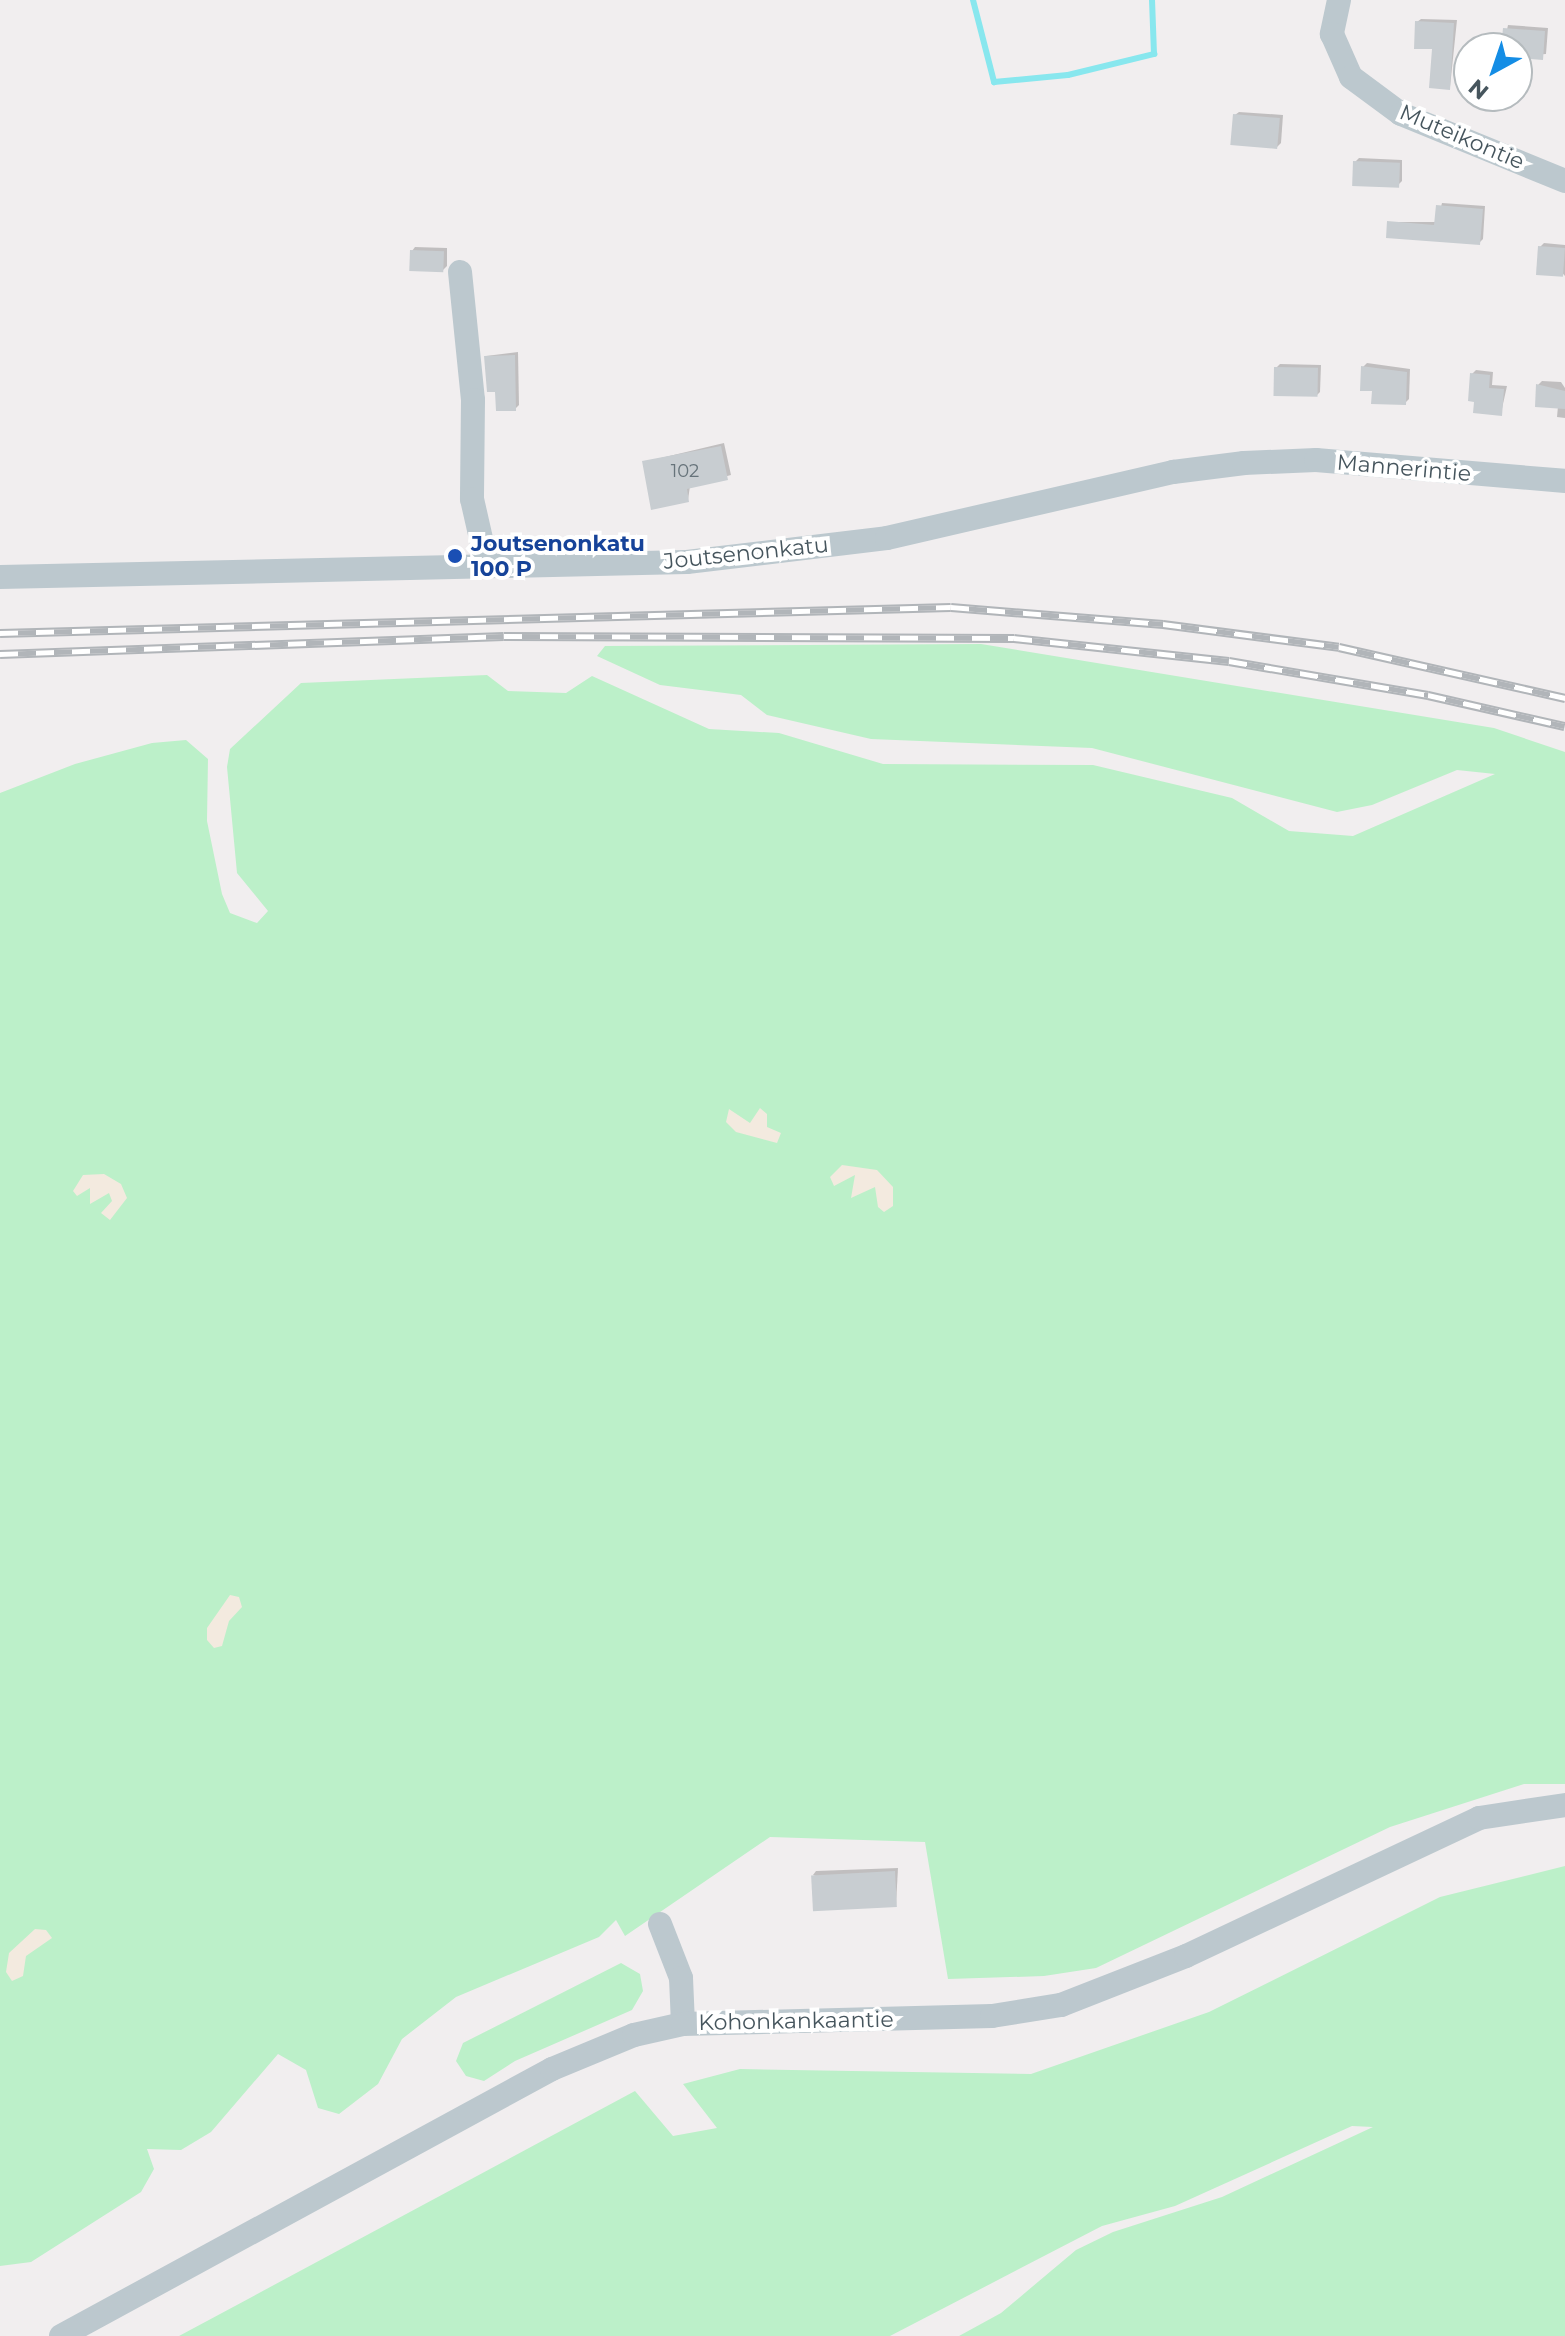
<!DOCTYPE html>
<style>
body{margin:0}
#map{position:relative;width:1565px;height:2336px;overflow:hidden;background:#f1eeef;font-family:Montserrat,sans-serif}
div>[style]{position:absolute}
[style*='--x']{left:calc(var(--x)*1px);top:calc(var(--y)*1px);width:calc(var(--w)*1px);rotate:calc(var(--a)*1deg)}
.green>*{inset:0;background:#bcf0c9}
.sand>*{inset:0;background:#f3eadf}
.shadow>*{inset:0;background:#0003}
.stream>*{height:6px;margin:-3px;padding:0 3px;transform-origin:3px;border-radius:3px;background:#88e7ee}
.building>*{inset:0;background:#c8cdd1;transform-origin:0 0}
.minor>*{height:24px;margin:-12px;padding:0 12px;transform-origin:12px;border-radius:12px;background:#bcc8ce}
.rail>*{height:9px;margin-top:-4.5px;transform-origin:0;background:repeating-linear-gradient(90deg,#fff 0 18px,#b1b5b9 0 36px);box-sizing:border-box;border-block:2px solid #b1b5b9}
.dots>*{width:22px;height:22px;translate:-50% -50%;box-sizing:border-box;border:4px solid #fff;border-radius:50%}
span{translate:-50% -50%;white-space:nowrap;text-align:center;line-height:1.15;-webkit-text-stroke:8px #fff;paint-order:stroke}
.number-label{font-size:18px;color:#66737a}
.number-label span{-webkit-text-stroke-width:0}
.street-label{font-size:22px;color:#46555d}
.transit-label{font-size:22px;color:#164399;font-weight:700}
.left{translate:0 -50%;text-align:left}
.north{position:absolute;left:1453px;top:32px;width:80px;height:80px;box-sizing:border-box;background:#fff;border:2px solid #b5bbbe;border-radius:50%;rotate:220deg;font-size:22px;font-weight:700;line-height:32px;text-align:center;color:#46555d}
.north::after{content:'';display:block;margin:auto;width:28px;height:36px;background:#148de5;clip-path:polygon(50% 0,100% 100%,50% 72%,0 100%)}
</style>
<div id="map">
<div class="green">
<div style="clip-path:polygon(981px 644px,1494px 728px,1565px 752px,1565px 1784px,1524px 1784px,1390px 1827px,1096px 1968px,1044px 1976px,948px 1979px,925px 1842px,770px 1837px,625px 1936px,616px 1920px,599px 1937px,456px 1997px,402px 2039px,378px 2084px,339px 2114px,318px 2108px,306px 2070px,278px 2054px,211px 2132px,181px 2150px,147px 2149px,154px 2169px,141px 2192px,31px 2262px,0 2266px,0 793px,75px 764px,152px 743px,186px 740px,208px 759px,207px 821px,222px 894px,230px 913px,257px 923px,268px 911px,237px 873px,227px 767px,230px 749px,301px 683px,487px 675px,508px 691px,566px 693px,592px 676px,709px 729px,779px 733px,883px 764px,1093px 765px,1232px 798px,1289px 831px,1353px 836px,1495px 774px,1457px 770px,1372px 805px,1337px 812px,1092px 748px,871px 739px,767px 715px,741px 695px,660px 685px,597px 656px,605px 646px)"></div>
<div style="clip-path:polygon(1565px 1866px,1565px 2336px,959px 2336px,1001px 2313px,1076px 2250px,1113px 2232px,1222px 2197px,1373px 2127px,1352px 2126px,1175px 2206px,1102px 2226px,890px 2336px,179px 2336px,635px 2091px,673px 2136px,717px 2128px,683px 2084px,740px 2069px,1031px 2074px,1209px 2012px,1440px 1897px)"></div>
<div style="clip-path:polygon(621px 1963px,640px 1974px,643px 1991px,632px 2010px,515px 2061px,484px 2081px,466px 2076px,456px 2061px,463px 2043px)"></div>
</div>
<div class="sand">
<div style="clip-path:polygon(760px 1108px,767px 1114px,767px 1127px,781px 1133px,777px 1143px,736px 1132px,726px 1122px,729px 1109px,750px 1123px)"></div>
<div style="clip-path:polygon(842px 1165px,877px 1170px,893px 1187px,893px 1206px,884px 1212px,878px 1207px,875px 1187px,851px 1198px,855px 1175px,834px 1186px,830px 1177px)"></div>
<div style="clip-path:polygon(104px 1174px,121px 1184px,127px 1198px,110px 1220px,101px 1213px,112px 1201px,109px 1193px,90px 1204px,90px 1188px,77px 1196px,73px 1191px,83px 1175px)"></div>
<div style="clip-path:polygon(230px 1595px,239px 1597px,242px 1607px,229px 1621px,222px 1646px,214px 1648px,207px 1640px,207px 1628px)"></div>
<div style="clip-path:polygon(35px 1929px,46px 1930px,52px 1938px,26px 1956px,23px 1976px,12px 1981px,6px 1972px,9px 1953px)"></div>
</div>
<div class="shadow">
<div style="clip-path:polygon(1421px 19px,1457px 20px,1450px 87px,1435px 48px,1417px 22px)"></div>
<div style="clip-path:polygon(1508px 25px,1548px 28px,1546px 54px,1517px 56px,1517px 48px,1503px 48px)"></div>
<div style="clip-path:polygon(1239px 112px,1283px 115px,1281px 143px,1277px 147px,1235px 115px)"></div>
<div style="clip-path:polygon(1359px 158px,1402px 160px,1402px 181px,1398px 185px,1355px 162px)"></div>
<div style="clip-path:polygon(1442px 203px,1485px 206px,1483px 239px,1479px 243px,1389px 222px,1437px 222px)"></div>
<div style="clip-path:polygon(1544px 243px,1565px 245px,1565px 276px,1540px 247px)"></div>
<div style="clip-path:polygon(415px 247px,447px 248px,447px 266px,443px 270px,412px 251px)"></div>
<div style="clip-path:polygon(518px 352px,519px 405px,515px 409px,497px 389px,486px 356px)"></div>
<div style="clip-path:polygon(1367px 363px,1410px 369px,1409px 399px,1405px 403px,1374px 389px,1363px 367px)"></div>
<div style="clip-path:polygon(1280px 364px,1321px 365px,1320px 392px,1317px 395px,1276px 368px)"></div>
<div style="clip-path:polygon(1476px 370px,1493px 372px,1492px 385px,1507px 386px,1501px 413px,1472px 374px)"></div>
<div style="clip-path:polygon(1542px 381px,1561px 382px,1565px 388px,1565px 418px,1557px 417px,1558px 406px,1538px 385px)"></div>
<div style="clip-path:polygon(724px 443px,731px 475px,690px 486px,688px 500px,644px 462px)"></div>
<div style="clip-path:polygon(898px 1868px,896px 1905px,813px 1875px,816px 1871px)"></div>
</div>
<div class="stream">
<div style="--x:973;--y:0;--w:85;--a:75.6"></div>
<div style="--x:994;--y:82;--w:74;--a:-5.4"></div>
<div style="--x:1068;--y:75;--w:89;--a:-13.7"></div>
<div style="--x:1154;--y:54;--w:54;--a:-92.1"></div>
</div>
<div class="building">
<div style="clip-path:polygon(1415px 21px,1454px 23px,1450px 90px,1429px 88px,1432px 49px,1414px 49px)"></div>
<div style="clip-path:polygon(1503px 28px,1545px 31px,1543px 60px,1517px 58px,1517px 48px,1501px 48px)"></div>
<div style="left:1233px;top:114px;width:47px;height:31px;rotate:5deg"></div>
<div style="left:1353px;top:161px;width:47px;height:25px;rotate:2deg"></div>
<div style="clip-path:polygon(1436px 205px,1483px 209px,1480px 245px,1386px 238px,1387px 221px,1434px 225px)"></div>
<div style="left:1538px;top:246px;width:27px;height:29px;rotate:4deg"></div>
<div style="left:410px;top:250px;width:34px;height:21px;rotate:2deg"></div>
<div style="clip-path:polygon(515px 355px,516px 411px,496px 411px,495px 392px,487px 392px,484px 356px)"></div>
<div style="clip-path:polygon(1361px 366px,1407px 372px,1406px 405px,1371px 404px,1372px 391px,1360px 391px)"></div>
<div style="left:1274px;top:367px;width:44px;height:29px;rotate:1deg"></div>
<div style="clip-path:polygon(1470px 373px,1490px 375px,1489px 388px,1504px 389px,1502px 416px,1473px 413px,1474px 402px,1468px 401px)"></div>
<div style="clip-path:polygon(1536px 384px,1565px 391px,1565px 409px,1535px 407px)"></div>
<div style="clip-path:polygon(721px 446px,728px 480px,687px 489px,689px 502px,651px 510px,642px 461px)"></div>
<div style="left:895px;top:1871px;width:36px;height:84px;rotate:87deg"></div>
</div>
<div class="minor">
<div style="--x:1339;--y:0;--w:35;--a:102"></div>
<div style="--x:1332;--y:34;--w:47;--a:66.2"></div>
<div style="--x:1351;--y:77;--w:62;--a:36.5"></div>
<div style="--x:1401;--y:114;--w:177;--a:22.2"></div>
<div style="--x:460;--y:272;--w:129;--a:84.2"></div>
<div style="--x:473;--y:400;--w:99;--a:90.6"></div>
<div style="--x:472;--y:499;--w:68;--a:77.2"></div>
<div style="--x:0;--y:577;--w:687;--a:-1.25"></div>
<div style="--x:687;--y:562;--w:201;--a:-6.8"></div>
<div style="--x:887;--y:538;--w:294;--a:-13"></div>
<div style="--x:1173;--y:472;--w:72;--a:-7.2"></div>
<div style="--x:1244;--y:463;--w:72;--a:-2.4"></div>
<div style="--x:1316;--y:460;--w:250;--a:4.8"></div>
<div style="--x:660;--y:1924;--w:58;--a:68.7"></div>
<div style="--x:681;--y:1978;--w:46;--a:87.5"></div>
<div style="--x:61;--y:2336;--w:559;--a:-28.54"></div>
<div style="--x:552;--y:2069;--w:89;--a:-22.5"></div>
<div style="--x:634;--y:2035;--w:50;--a:-12.7"></div>
<div style="--x:683;--y:2024;--w:309;--a:-1.5"></div>
<div style="--x:992;--y:2016;--w:70;--a:-9.1"></div>
<div style="--x:1061;--y:2005;--w:134;--a:-21.4"></div>
<div style="--x:1186;--y:1956;--w:324;--a:-25.2"></div>
<div style="--x:1479;--y:1818;--w:87;--a:-8.6"></div>
</div>
<div class="rail">
<div style="--x:0;--y:633;--w:951;--a:-1.57"></div>
<div style="--x:951;--y:607;--w:213;--a:4.6"></div>
<div style="--x:1163;--y:624;--w:177;--a:7.4"></div>
<div style="--x:1339;--y:647;--w:232;--a:12.7"></div>
<div style="--x:0;--y:654;--w:504;--a:-2.05"></div>
<div style="--x:504;--y:636;--w:510;--a:0.22"></div>
<div style="--x:1014;--y:638;--w:216;--a:6.1"></div>
<div style="--x:1229;--y:661;--w:202;--a:9.7"></div>
<div style="--x:1428;--y:695;--w:140;--a:12.8"></div>
</div>
<div class="dots">
<div style="left:455px;top:556px;background:#1a4fb4"></div>
</div>
<div class="number-label">
<span style="left:685px;top:471px">102</span>
</div>
<div class="street-label">
<span style="left:1462px;top:137px;rotate:23deg">Muteikontie</span>
<span style="left:1404px;top:468px;rotate:5deg">Mannerintie</span>
<span style="left:746px;top:553px;rotate:-6deg">Joutsenonkatu</span>
<span style="left:796px;top:2021px;rotate:-1deg">Kohonkankaantie</span>
</div>
<div class="transit-label">
<span class="left" style="left:471px;top:556px">Joutsenonkatu<br>100 P</span>
</div>
<div class="north">N</div>
</div>
